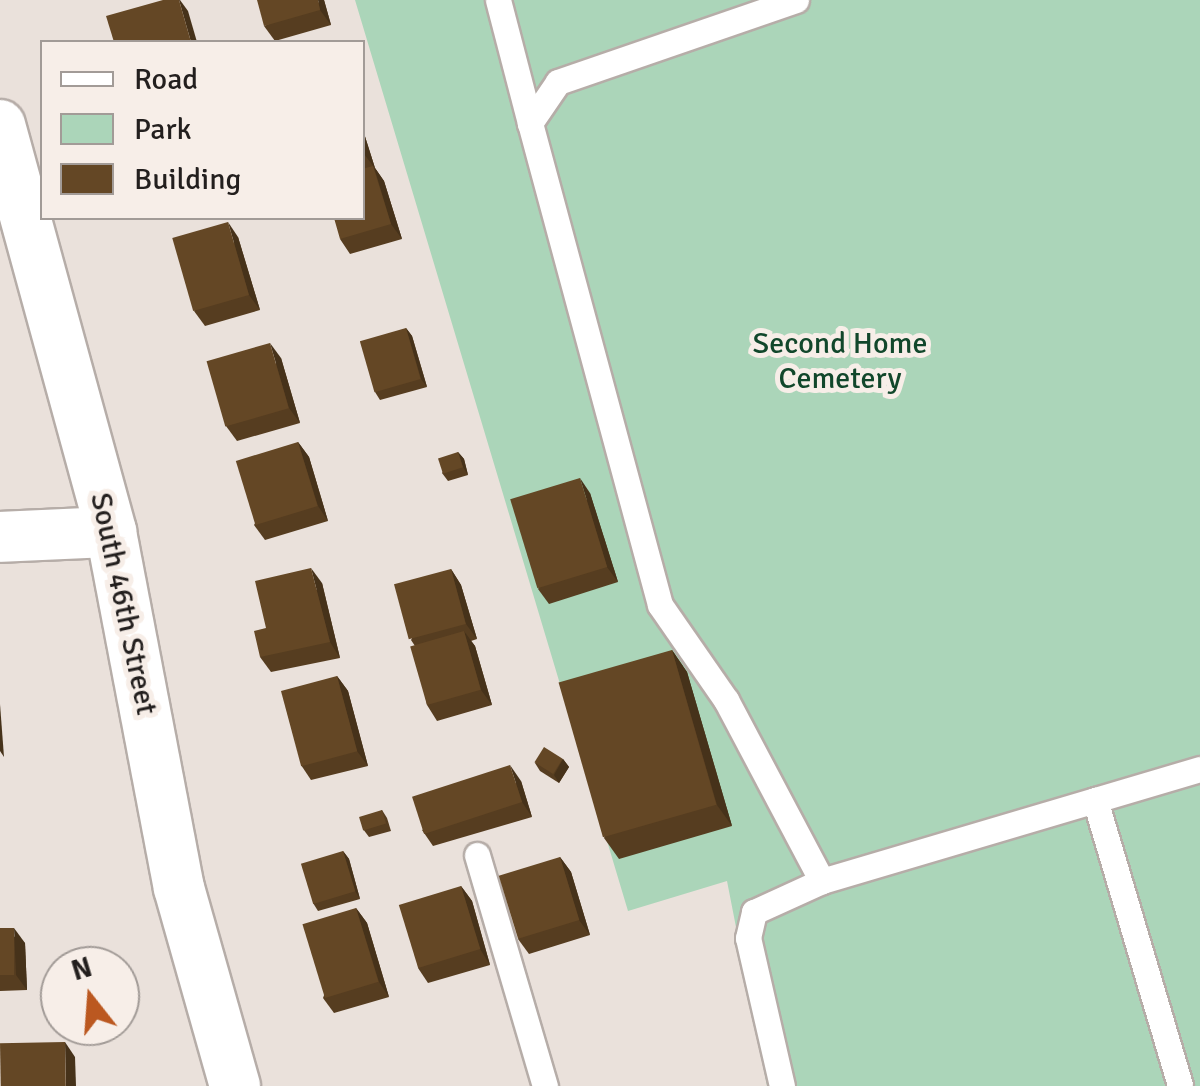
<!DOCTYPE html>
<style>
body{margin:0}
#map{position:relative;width:1200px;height:1086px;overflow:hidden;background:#eae1db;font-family:Signika,sans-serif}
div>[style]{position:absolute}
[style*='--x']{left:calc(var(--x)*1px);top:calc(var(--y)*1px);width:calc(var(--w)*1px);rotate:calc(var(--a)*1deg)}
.green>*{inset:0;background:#abd5b9}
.roads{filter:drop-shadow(2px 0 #b6ada8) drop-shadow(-2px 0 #b6ada8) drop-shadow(0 2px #b6ada8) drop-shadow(0 -2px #b6ada8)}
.lane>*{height:25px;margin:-12.5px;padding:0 12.5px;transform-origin:12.5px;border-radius:12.5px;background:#fff}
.street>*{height:50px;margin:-25px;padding:0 25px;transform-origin:25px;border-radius:25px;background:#fff}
.wall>*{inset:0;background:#563d20}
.shaded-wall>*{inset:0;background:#46321a}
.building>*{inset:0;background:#644725;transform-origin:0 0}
span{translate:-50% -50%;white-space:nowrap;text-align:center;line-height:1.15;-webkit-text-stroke:10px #f7eee8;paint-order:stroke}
.park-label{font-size:30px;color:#11472b}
.street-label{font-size:30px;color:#231f1e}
.legend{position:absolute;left:40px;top:40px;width:325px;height:180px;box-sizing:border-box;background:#f7eee8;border:2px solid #a29b97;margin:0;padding:12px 18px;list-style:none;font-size:30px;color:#231f1e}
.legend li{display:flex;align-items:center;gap:20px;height:50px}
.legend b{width:50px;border:2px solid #a29b97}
.north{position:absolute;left:40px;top:946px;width:100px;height:100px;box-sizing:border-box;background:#f7eee8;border:2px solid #a29b97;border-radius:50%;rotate:343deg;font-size:28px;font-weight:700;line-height:40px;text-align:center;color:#231f1e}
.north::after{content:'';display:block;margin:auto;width:35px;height:45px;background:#bb5820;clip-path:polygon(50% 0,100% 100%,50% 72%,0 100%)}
</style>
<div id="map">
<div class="green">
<div style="clip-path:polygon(355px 0,1200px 0,1200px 1086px,767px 1086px,727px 881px,628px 911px)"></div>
</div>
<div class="roads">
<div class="lane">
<div style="--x:498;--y:0;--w:127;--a:75.4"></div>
<div style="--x:796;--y:0;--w:252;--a:161"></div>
<div style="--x:558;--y:82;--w:50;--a:124.3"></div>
<div style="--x:530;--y:123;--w:499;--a:74.9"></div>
<div style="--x:660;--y:605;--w:116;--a:55.2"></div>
<div style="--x:726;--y:700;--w:205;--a:62.1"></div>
<div style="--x:1095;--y:800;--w:298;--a:73.4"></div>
<div style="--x:477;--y:855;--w:241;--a:73.6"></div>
<div style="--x:782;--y:1086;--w:152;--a:-102.9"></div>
<div style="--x:748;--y:938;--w:27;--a:-77"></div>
<div style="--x:754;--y:912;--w:75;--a:-24.5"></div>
<div style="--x:822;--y:881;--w:394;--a:-16.5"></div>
</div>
<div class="street">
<div style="--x:0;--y:125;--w:422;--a:74.7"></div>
<div style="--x:111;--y:532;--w:362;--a:79.2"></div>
<div style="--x:179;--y:888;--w:206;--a:74.2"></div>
<div style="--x:0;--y:537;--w:111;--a:-2.6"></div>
</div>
</div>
<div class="wall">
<div style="clip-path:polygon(324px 0,331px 25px,275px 41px,264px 26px)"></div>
<div style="clip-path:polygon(362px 127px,375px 168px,384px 181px,402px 239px,350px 254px,340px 239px,362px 218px)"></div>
<div style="clip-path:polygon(238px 237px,260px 310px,205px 326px,194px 311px)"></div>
<div style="clip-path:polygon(406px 328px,412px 336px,427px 387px,380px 400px,375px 392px)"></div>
<div style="clip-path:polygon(281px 358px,300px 423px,237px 441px,226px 426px)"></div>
<div style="clip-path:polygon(298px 442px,309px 457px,328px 521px,265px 540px,254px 525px)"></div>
<div style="clip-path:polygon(458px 452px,464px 459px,468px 475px,448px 481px,442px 473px)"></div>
<div style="clip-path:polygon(590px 493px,618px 582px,549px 604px,538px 589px)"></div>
<div style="clip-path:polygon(451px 569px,461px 585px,477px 639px,471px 641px,475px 646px,492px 705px,437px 721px,427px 705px,415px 646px,411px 640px)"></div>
<div style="clip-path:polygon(322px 583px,340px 658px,271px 672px,260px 657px)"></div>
<div style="clip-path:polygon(672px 650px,687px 672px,732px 826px,619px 859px,604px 838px)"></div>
<div style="clip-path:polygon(337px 676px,348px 691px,368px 766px,311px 780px,301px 765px)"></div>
<div style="clip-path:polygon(563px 759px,569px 767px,559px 783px,540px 771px,535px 763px)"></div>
<div style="clip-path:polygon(521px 781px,532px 817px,433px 846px,422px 830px)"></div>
<div style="clip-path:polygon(382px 810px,387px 818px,391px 831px,369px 837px,363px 829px)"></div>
<div style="clip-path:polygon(343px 851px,349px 859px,360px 899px,318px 911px,313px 903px)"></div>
<div style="clip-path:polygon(560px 857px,571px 872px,590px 935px,529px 954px,518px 939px)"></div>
<div style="clip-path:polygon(461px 886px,472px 901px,490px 965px,428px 983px,418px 968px)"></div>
<div style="clip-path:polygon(356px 908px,367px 923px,389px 997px,334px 1013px,323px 998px)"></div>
<div style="clip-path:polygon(0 928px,25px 943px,27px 990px,0 991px)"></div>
</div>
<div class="shaded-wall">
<div style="clip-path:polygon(179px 0,180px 0,188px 11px,197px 42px,191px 42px)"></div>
<div style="clip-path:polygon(318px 0,324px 0,331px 25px,320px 10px)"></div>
<div style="clip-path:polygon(362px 127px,375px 168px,384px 181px,402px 239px,391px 224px,374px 167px,364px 154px,362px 148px)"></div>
<div style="clip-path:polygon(228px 222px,238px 237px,260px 310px,249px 295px)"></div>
<div style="clip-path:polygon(406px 328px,412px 336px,427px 387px,421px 379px)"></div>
<div style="clip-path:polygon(270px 343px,281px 358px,300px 423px,289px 408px)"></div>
<div style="clip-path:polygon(298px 442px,309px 457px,328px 521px,318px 506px)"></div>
<div style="clip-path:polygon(458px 452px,464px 459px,468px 475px,463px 467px)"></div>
<div style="clip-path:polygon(580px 478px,590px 493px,618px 582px,607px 567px)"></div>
<div style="clip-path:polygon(311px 568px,322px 583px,340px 658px,330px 642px)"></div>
<div style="clip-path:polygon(451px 569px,461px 585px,477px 639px,466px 624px)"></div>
<div style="clip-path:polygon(464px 631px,475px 646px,492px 705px,481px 690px)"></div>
<div style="clip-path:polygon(672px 650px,687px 672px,732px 826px,717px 805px)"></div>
<div style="clip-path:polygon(337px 676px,348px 691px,368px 766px,357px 751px)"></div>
<div style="clip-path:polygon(0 704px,4px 757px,0 751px)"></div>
<div style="clip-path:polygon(563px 759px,569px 767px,559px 783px,554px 775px)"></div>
<div style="clip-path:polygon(510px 765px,521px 781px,532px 817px,522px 802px)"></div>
<div style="clip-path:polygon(343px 851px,349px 859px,360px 899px,355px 891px)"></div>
<div style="clip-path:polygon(560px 857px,571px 872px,590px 935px,579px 920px)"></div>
<div style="clip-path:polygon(461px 886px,472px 901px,490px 965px,480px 949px)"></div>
<div style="clip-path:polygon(356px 908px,367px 923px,389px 997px,379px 982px)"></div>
<div style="clip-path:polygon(14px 928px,25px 943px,27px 990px,16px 975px)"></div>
<div style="clip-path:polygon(65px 1042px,75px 1057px,76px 1086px,66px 1086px)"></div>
</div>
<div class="building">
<div style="clip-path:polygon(163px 0,179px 0,191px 42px,114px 42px,106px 16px)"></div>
<div style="clip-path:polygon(257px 0,318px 0,320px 10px,264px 26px)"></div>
<div style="clip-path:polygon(373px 166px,391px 224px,340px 239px,334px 218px,362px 218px,362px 169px)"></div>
<div style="left:228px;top:222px;width:76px;height:58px;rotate:74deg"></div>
<div style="left:406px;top:328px;width:53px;height:48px;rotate:74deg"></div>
<div style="left:270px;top:343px;width:68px;height:66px;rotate:74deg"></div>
<div style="left:298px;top:442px;width:67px;height:65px;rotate:73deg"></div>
<div style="left:458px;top:452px;width:16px;height:21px;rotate:72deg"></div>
<div style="left:580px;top:478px;width:93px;height:73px;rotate:73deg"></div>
<div style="clip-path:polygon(311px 568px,330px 642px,260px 657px,254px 631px,266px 628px,255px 581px)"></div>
<div style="left:451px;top:569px;width:57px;height:59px;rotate:75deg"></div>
<div style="left:464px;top:631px;width:61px;height:56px;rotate:74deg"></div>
<div style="left:672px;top:650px;width:161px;height:118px;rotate:74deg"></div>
<div style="left:337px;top:676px;width:78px;height:58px;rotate:75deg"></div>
<div style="left:544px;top:747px;width:22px;height:18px;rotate:32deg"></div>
<div style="left:510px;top:765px;width:39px;height:103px;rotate:72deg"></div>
<div style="left:382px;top:810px;width:14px;height:24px;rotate:73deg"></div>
<div style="left:343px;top:851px;width:42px;height:44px;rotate:73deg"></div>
<div style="left:560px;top:857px;width:66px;height:64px;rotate:73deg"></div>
<div style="left:461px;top:886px;width:66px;height:65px;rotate:73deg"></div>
<div style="left:356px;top:908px;width:77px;height:56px;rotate:73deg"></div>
<div style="left:0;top:928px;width:14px;height:47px"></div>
<div style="left:65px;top:1042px;width:44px;height:65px;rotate:89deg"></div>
</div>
<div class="park-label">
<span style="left:840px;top:361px">Second Home<br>Cemetery</span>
</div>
<div class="street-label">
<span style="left:123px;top:604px;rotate:78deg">South 46th Street</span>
</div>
<ul class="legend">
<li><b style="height:12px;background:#fff"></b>Road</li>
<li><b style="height:28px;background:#abd5b9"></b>Park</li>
<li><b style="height:28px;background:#644725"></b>Building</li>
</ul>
<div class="north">N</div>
</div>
